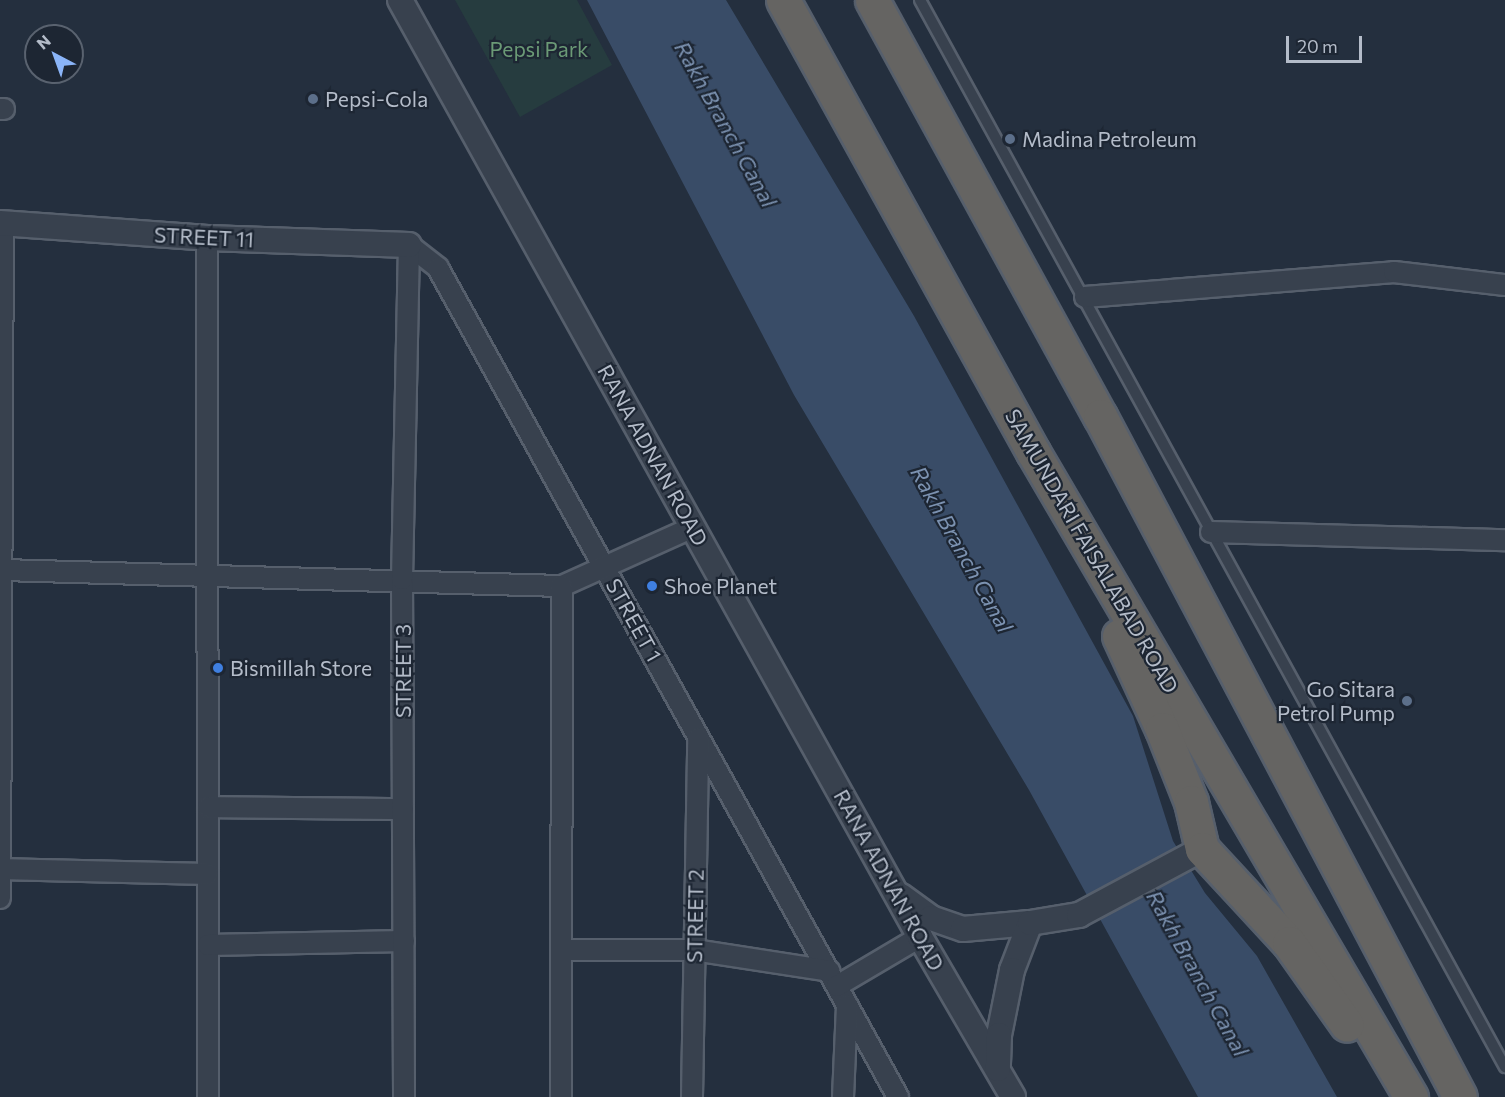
<!DOCTYPE html>
<style>
body{margin:0}
#map{position:relative;width:1505px;height:1097px;overflow:hidden;background:#242f3e;font-family:Commissioner,sans-serif}
div>[style]{position:absolute}
[style*='--x']{left:calc(var(--x)*1px);top:calc(var(--y)*1px);width:calc(var(--w)*1px);rotate:calc(var(--a)*1deg)}
.green>*{inset:0;background:#263c3f}
.water>*{inset:0;background:#394c67}
.roads{filter:drop-shadow(2px 0 #565f6c) drop-shadow(-2px 0 #565f6c) drop-shadow(0 2px #565f6c) drop-shadow(0 -2px #565f6c)}
.service>*{height:10px;margin:-5px;padding:0 5px;transform-origin:5px;border-radius:5px;background:#38414e}
.minor>*{height:20px;margin:-10px;padding:0 10px;transform-origin:10px;border-radius:10px;background:#38414e}
.tertiary>*{height:24px;margin:-12px;padding:0 12px;transform-origin:12px;border-radius:12px;background:#38414e}
.trunk>*{height:33px;margin:-16.5px;padding:0 16.5px;transform-origin:16.5px;border-radius:16.5px;background:#656462}
.dots>*{width:16px;height:16px;translate:-50% -50%;box-sizing:border-box;border:3px solid #1d2633;border-radius:50%}
span{translate:-50% -50%;white-space:nowrap;text-align:center;line-height:1.15;-webkit-text-stroke:4.5px #1d2633;paint-order:stroke}
.park-label{font-size:21px;color:#6b9a76}
.poi-label{font-size:21px;color:#b4bcc9}
.left{translate:0 -50%;text-align:left}
.right{translate:-100% -50%;text-align:right}
.street-label{font-size:21px;color:#b4bcc9}
.water-label{font-size:22px;color:#7c92b1;font-style:italic}
.north{position:absolute;left:24px;top:24px;width:60px;height:60px;box-sizing:border-box;background:#1d2633;border:2px solid #59626f;border-radius:50%;rotate:319deg;font-size:16px;font-weight:700;line-height:24px;text-align:center;color:#b4bcc9}
.north::after{content:'';display:block;margin:auto;width:21px;height:27px;background:#8ab4f8;clip-path:polygon(50% 0,100% 100%,50% 72%,0 100%)}
.scale{position:absolute;left:1286px;top:36px;width:76px;height:27px;box-sizing:border-box;border:3px solid #b4bcc9;border-top:0;padding-left:8px;font-size:18px;line-height:21px;white-space:nowrap;color:#b4bcc9;-webkit-text-stroke:4px #1d2633;paint-order:stroke}
</style>
<div id="map">
<div class="green">
<div style="clip-path:polygon(455px 0,577px 0,612px 65px,520px 117px)"></div>
</div>
<div class="water">
<div style="clip-path:polygon(587px 0,726px 0,914px 316px,1133px 716px,1173px 841px,1205px 893px,1257px 956px,1337px 1097px,1198px 1097px,1029px 790px,794px 395px)"></div>
</div>
<div class="roads">
<div class="service">
<div style="--x:920;--y:0;--w:1217;--a:61.27"></div>
</div>
<div class="minor">
<div style="--x:0;--y:109;--w:4;--a:0"></div>
<div style="--x:207;--y:238;--w:859;--a:89.93"></div>
<div style="--x:409;--y:245;--w:37;--a:38"></div>
<div style="--x:438;--y:268;--w:948;--a:60.97"></div>
<div style="--x:1085;--y:297;--w:310;--a:-4.6"></div>
<div style="--x:1394;--y:272;--w:112;--a:6.7"></div>
<div style="--x:1211;--y:532;--w:294;--a:1.6"></div>
<div style="--x:2;--y:570;--w:560;--a:1.64"></div>
<div style="--x:562;--y:586;--w:144;--a:-24.2"></div>
<div style="--x:208;--y:807;--w:195;--a:0.6"></div>
<div style="--x:0;--y:869;--w:208;--a:1.4"></div>
<div style="--x:0;--y:898;--w:675;--a:-89.75"></div>
<div style="--x:208;--y:945;--w:196;--a:-1.2"></div>
<div style="--x:561;--y:950;--w:133;--a:0"></div>
<div style="--x:694;--y:950;--w:137;--a:8.8"></div>
<div style="--x:837;--y:986;--w:96;--a:-30.6"></div>
<div style="--x:404;--y:1097;--w:518;--a:-90.22"></div>
<div style="--x:402;--y:579;--w:334;--a:-88.8"></div>
<div style="--x:561;--y:1097;--w:511;--a:-89.89"></div>
<div style="--x:692;--y:1097;--w:359;--a:-89"></div>
<div style="--x:843;--y:1097;--w:92;--a:-87.5"></div>
</div>
<div class="tertiary">
<div style="--x:400;--y:0;--w:1072;--a:60.97"></div>
<div style="--x:920;--y:937;--w:185;--a:59.8"></div>
<div style="--x:0;--y:223;--w:208;--a:4.1"></div>
<div style="--x:207;--y:238;--w:202;--a:2"></div>
<div style="--x:901;--y:896;--w:37;--a:36"></div>
<div style="--x:931;--y:918;--w:34;--a:19"></div>
<div style="--x:963;--y:929;--w:67;--a:-5.1"></div>
<div style="--x:1030;--y:923;--w:50;--a:111"></div>
<div style="--x:1012;--y:970;--w:66;--a:101.3"></div>
<div style="--x:999;--y:1035;--w:34;--a:92"></div>
<div style="--x:1030;--y:923;--w:50;--a:-9.3"></div>
<div style="--x:1079;--y:915;--w:140;--a:-28.2"></div>
</div>
<div class="trunk">
<div style="--x:783;--y:0;--w:517;--a:61.05"></div>
<div style="--x:1033;--y:452;--w:748;--a:59.63"></div>
<div style="--x:872;--y:0;--w:474;--a:61.3"></div>
<div style="--x:1100;--y:416;--w:770;--a:62.14"></div>
<div style="--x:1119;--y:636;--w:102;--a:65.2"></div>
<div style="--x:1162;--y:729;--w:79;--a:68.3"></div>
<div style="--x:1191;--y:802;--w:48;--a:76.8"></div>
<div style="--x:1202;--y:849;--w:128;--a:47.2"></div>
<div style="--x:1289;--y:943;--w:100;--a:54.7"></div>
</div>
</div>
<div class="dots">
<div style="left:313px;top:99px;background:#5c6f8a"></div>
<div style="left:1010px;top:139px;background:#5c6f8a"></div>
<div style="left:652px;top:586px;background:#3f7fe0"></div>
<div style="left:218px;top:668px;background:#3f7fe0"></div>
<div style="left:1407px;top:701px;background:#5c6f8a"></div>
</div>
<div class="park-label">
<span style="left:539px;top:49px">Pepsi Park</span>
</div>
<div class="poi-label">
<span class="left" style="left:325px;top:99px">Pepsi-Cola</span>
<span class="left" style="left:1022px;top:139px">Madina Petroleum</span>
<span class="left" style="left:664px;top:586px">Shoe Planet</span>
<span class="left" style="left:230px;top:668px">Bismillah Store</span>
<span class="right" style="left:1395px;top:701px">Go Sitara<br>Petrol Pump</span>
</div>
<div class="street-label">
<span style="left:204px;top:237px;rotate:3deg">STREET 11</span>
<span style="left:653px;top:455px;rotate:61deg">RANA ADNAN ROAD</span>
<span style="left:1092px;top:551px;rotate:60deg">SAMUNDARI FAISALABAD ROAD</span>
<span style="left:634px;top:620px;rotate:61deg">STREET 1</span>
<span style="left:403px;top:671px;rotate:-90deg">STREET 3</span>
<span style="left:889px;top:880px;rotate:61deg">RANA ADNAN ROAD</span>
<span style="left:695px;top:916px;rotate:-89deg">STREET 2</span>
</div>
<div class="water-label">
<span style="left:726px;top:124px;rotate:61deg">Rakh Branch Canal</span>
<span style="left:962px;top:549px;rotate:61deg">Rakh Branch Canal</span>
<span style="left:1198px;top:973px;rotate:61deg">Rakh Branch Canal</span>
</div>
<div class="north">N</div>
<div class="scale">20 m</div>
</div>
